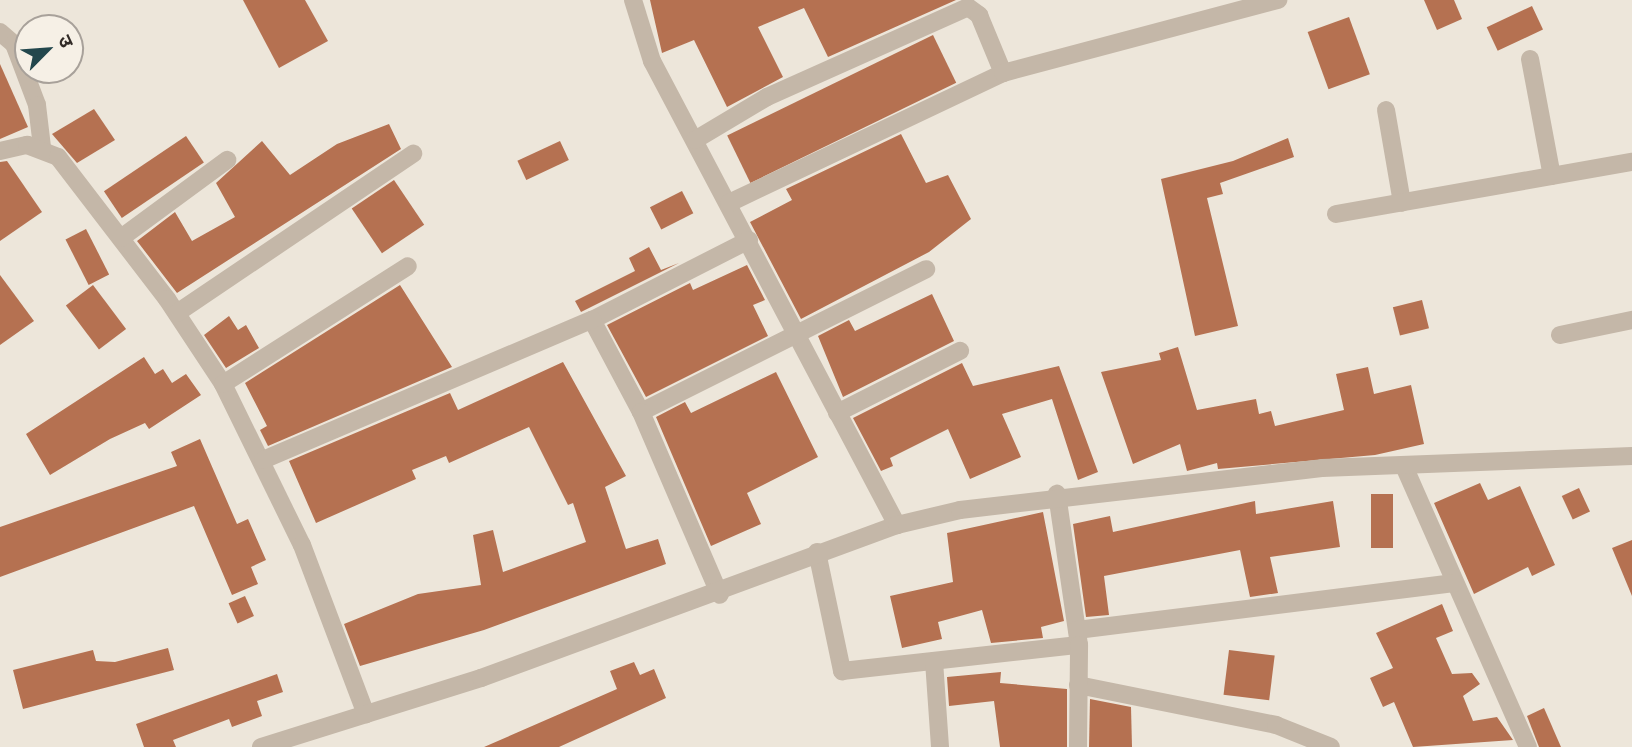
<!DOCTYPE html>
<meta charset="utf-8">
<style>
body{margin:0}
#map{position:relative;width:1632px;height:747px;overflow:hidden;background:#ede6da;font-family:"PT Sans Narrow","Noto Sans Devanagari",sans-serif}
div>[style]{position:absolute}
[style*='--x']{left:calc(var(--x)*1px);top:calc(var(--y)*1px);width:calc(var(--w)*1px);rotate:calc(var(--a)*1deg)}
.building>*{inset:0;background:#b57151;transform-origin:0 0}
.minor>*{height:18px;margin:-9px;padding:0 9px;transform-origin:9px;border-radius:9px;background:#c4b7a8}
span{translate:-50% -50%;white-space:nowrap;text-align:center;line-height:1.15;-webkit-text-stroke:5px #f6f0e6;paint-order:stroke}
.north{position:absolute;left:14px;top:14px;width:70px;height:70px;box-sizing:border-box;background:#f6f0e6;border:2px solid #a8a19a;border-radius:50%;rotate:65deg;font-size:19px;font-weight:700;line-height:28px;text-align:center;color:#322b27}
.north::after{content:'';display:block;margin:auto;width:24px;height:32px;background:#23474d;clip-path:polygon(50% 0,100% 100%,50% 72%,0 100%)}
</style>
<div id="map">
<div class="building">
<div style="clip-path:polygon(243px 0,305px 0,328px 41px,279px 68px)"></div>
<div style="clip-path:polygon(650px 0,956px 0,828px 57px,804px 8px,758px 27px,783px 77px,727px 107px,694px 40px,662px 53px)"></div>
<div style="clip-path:polygon(1424px 0,1454px 0,1462px 19px,1437px 30px)"></div>
<div style="left:1532px;top:6px;width:26px;height:50px;rotate:65deg"></div>
<div style="left:1349px;top:17px;width:61px;height:44px;rotate:70deg"></div>
<div style="left:933px;top:35px;width:53px;height:229px;rotate:64deg"></div>
<div style="clip-path:polygon(0 64px,28px 127px,0 139px)"></div>
<div style="clip-path:polygon(94px 109px,115px 140px,77px 163px,52px 134px)"></div>
<div style="clip-path:polygon(389px 124px,401px 149px,177px 293px,137px 241px,175px 212px,192px 241px,235px 217px,216px 183px,262px 141px,290px 175px,337px 144px)"></div>
<div style="clip-path:polygon(901px 134px,926px 183px,948px 175px,971px 219px,929px 252px,801px 319px,750px 222px,792px 200px,786px 189px)"></div>
<div style="left:186px;top:136px;width:32px;height:99px;rotate:56deg"></div>
<div style="clip-path:polygon(1288px 138px,1294px 157px,1220px 183px,1223px 194px,1207px 198px,1238px 326px,1195px 336px,1161px 179px,1233px 161px)"></div>
<div style="left:560px;top:141px;width:21px;height:47px;rotate:65deg"></div>
<div style="clip-path:polygon(7px 161px,42px 212px,0 241px,0 162px)"></div>
<div style="left:394px;top:180px;width:54px;height:51px;rotate:56deg"></div>
<div style="left:682px;top:191px;width:25px;height:36px;rotate:63deg"></div>
<div style="left:86px;top:229px;width:51px;height:23px;rotate:63deg"></div>
<div style="clip-path:polygon(649px 247px,661px 270px,679px 263px,581px 312px,575px 301px,635px 271px,629px 258px)"></div>
<div style="clip-path:polygon(747px 265px,765px 300px,753px 305px,768px 336px,646px 397px,607px 325px,690px 283px,693px 290px)"></div>
<div style="clip-path:polygon(0 275px,34px 321px,0 345px)"></div>
<div style="left:93px;top:285px;width:55px;height:34px;rotate:53deg"></div>
<div style="clip-path:polygon(400px 285px,452px 367px,268px 446px,260px 430px,267px 426px,245px 383px)"></div>
<div style="clip-path:polygon(932px 294px,954px 341px,843px 397px,818px 336px,849px 320px,855px 331px)"></div>
<div style="left:1422px;top:300px;width:29px;height:30px;rotate:76deg"></div>
<div style="clip-path:polygon(229px 316px,238px 330px,246px 325px,259px 348px,226px 368px,204px 335px)"></div>
<div style="clip-path:polygon(1178px 347px,1197px 410px,1256px 399px,1259px 414px,1271px 411px,1275px 426px,1344px 410px,1336px 374px,1368px 367px,1374px 394px,1411px 385px,1424px 444px,1375px 455px,1218px 469px,1217px 463px,1187px 471px,1180px 444px,1133px 464px,1101px 372px,1161px 360px,1159px 353px)"></div>
<div style="clip-path:polygon(144px 357px,155px 374px,163px 369px,172px 383px,186px 374px,201px 395px,149px 429px,145px 423px,110px 439px,50px 475px,26px 434px)"></div>
<div style="clip-path:polygon(563px 362px,626px 476px,605px 487px,626px 549px,658px 539px,666px 564px,484px 630px,360px 666px,344px 624px,418px 594px,481px 585px,473px 535px,493px 530px,503px 572px,586px 542px,573px 503px,568px 505px,529px 427px,449px 463px,446px 456px,412px 470px,416px 479px,316px 523px,289px 461px,450px 393px,458px 410px)"></div>
<div style="clip-path:polygon(962px 363px,973px 386px,1059px 366px,1098px 472px,1078px 480px,1052px 399px,1002px 414px,1021px 457px,970px 479px,948px 429px,890px 458px,893px 466px,881px 471px,853px 418px)"></div>
<div style="clip-path:polygon(776px 372px,818px 457px,747px 493px,761px 524px,711px 546px,656px 417px,685px 402px,691px 413px)"></div>
<div style="clip-path:polygon(200px 439px,237px 524px,248px 519px,266px 560px,251px 567px,258px 584px,232px 595px,194px 506px,0 577px,0 527px,177px 466px,171px 452px)"></div>
<div style="clip-path:polygon(1480px 483px,1488px 500px,1520px 486px,1555px 565px,1532px 576px,1528px 567px,1474px 594px,1434px 503px)"></div>
<div style="left:1579px;top:488px;width:26px;height:19px;rotate:65deg"></div>
<div style="left:1371px;top:494px;width:22px;height:54px"></div>
<div style="clip-path:polygon(1255px 501px,1256px 514px,1333px 501px,1340px 547px,1270px 557px,1278px 593px,1250px 597px,1240px 550px,1104px 576px,1109px 615px,1086px 617px,1073px 524px,1110px 516px,1113px 532px)"></div>
<div style="clip-path:polygon(1043px 512px,1064px 621px,1041px 627px,1043px 638px,991px 643px,982px 610px,938px 622px,942px 639px,902px 648px,890px 596px,953px 582px,947px 533px)"></div>
<div style="clip-path:polygon(1632px 540px,1632px 596px,1612px 548px)"></div>
<div style="left:245px;top:596px;width:22px;height:18px;rotate:66deg"></div>
<div style="clip-path:polygon(1442px 604px,1453px 631px,1436px 638px,1452px 674px,1472px 673px,1480px 684px,1463px 696px,1473px 721px,1497px 717px,1513px 740px,1413px 747px,1394px 702px,1383px 707px,1370px 678px,1393px 668px,1376px 633px)"></div>
<div style="clip-path:polygon(168px 648px,174px 670px,23px 709px,13px 670px,93px 650px,96px 661px,115px 662px)"></div>
<div style="left:1229px;top:650px;width:46px;height:45px;rotate:7deg"></div>
<div style="clip-path:polygon(634px 662px,640px 675px,654px 669px,666px 698px,559px 747px,484px 747px,617px 689px,610px 671px)"></div>
<div style="clip-path:polygon(1001px 672px,1000px 683px,1067px 689px,1067px 747px,1000px 747px,994px 701px,949px 706px,947px 677px)"></div>
<div style="clip-path:polygon(277px 674px,283px 692px,257px 701px,262px 716px,232px 727px,229px 719px,173px 740px,176px 747px,144px 747px,136px 724px)"></div>
<div style="clip-path:polygon(1090px 699px,1131px 707px,1132px 747px,1089px 747px)"></div>
<div style="clip-path:polygon(1544px 708px,1561px 747px,1539px 747px,1527px 716px)"></div>
</div>
<div class="minor">
<div style="--x:633;--y:0;--w:64;--a:72.7"></div>
<div style="--x:652;--y:61;--w:525;--a:62.17"></div>
<div style="--x:0;--y:32;--w:18;--a:41"></div>
<div style="--x:14;--y:44;--w:65;--a:69.3"></div>
<div style="--x:37;--y:105;--w:42;--a:83.2"></div>
<div style="--x:1530;--y:59;--w:119;--a:79.4"></div>
<div style="--x:1386;--y:110;--w:94;--a:80.2"></div>
<div style="--x:695;--y:140;--w:84;--a:-30.8"></div>
<div style="--x:767;--y:97;--w:220;--a:-24.1"></div>
<div style="--x:968;--y:7;--w:14;--a:36"></div>
<div style="--x:979;--y:15;--w:63;--a:67.5"></div>
<div style="--x:0;--y:151;--w:28;--a:-13"></div>
<div style="--x:27;--y:145;--w:33;--a:21"></div>
<div style="--x:58;--y:157;--w:179;--a:52.5"></div>
<div style="--x:167;--y:299;--w:102;--a:56.6"></div>
<div style="--x:223;--y:384;--w:179;--a:63.9"></div>
<div style="--x:302;--y:545;--w:181;--a:69.3"></div>
<div style="--x:729;--y:203;--w:303;--a:-25.4"></div>
<div style="--x:1003;--y:73;--w:285;--a:-14.9"></div>
<div style="--x:1336;--y:214;--w:301;--a:-10"></div>
<div style="--x:121;--y:238;--w:132;--a:-36.3"></div>
<div style="--x:749;--y:240;--w:176;--a:153"></div>
<div style="--x:592;--y:320;--w:104;--a:62"></div>
<div style="--x:641;--y:412;--w:319;--a:-26.6"></div>
<div style="--x:177;--y:313;--w:285;--a:-34"></div>
<div style="--x:1560;--y:335;--w:74;--a:-11.8"></div>
<div style="--x:223;--y:384;--w:219;--a:-32.5"></div>
<div style="--x:641;--y:412;--w:199;--a:66.7"></div>
<div style="--x:837;--y:413;--w:138;--a:-26.8"></div>
<div style="--x:263;--y:460;--w:358;--a:-23.1"></div>
<div style="--x:1404;--y:466;--w:307;--a:66.2"></div>
<div style="--x:817;--y:552;--w:122;--a:78.1"></div>
<div style="--x:842;--y:671;--w:238;--a:-6.3"></div>
<div style="--x:1079;--y:645;--w:153;--a:-98.3"></div>
<div style="--x:1077;--y:630;--w:380;--a:-7.1"></div>
<div style="--x:934;--y:661;--w:86;--a:86"></div>
<div style="--x:1078;--y:685;--w:202;--a:11.4"></div>
<div style="--x:1276;--y:725;--w:59;--a:21.8"></div>
<div style="--x:261;--y:747;--w:231;--a:-17.4"></div>
<div style="--x:481;--y:678;--w:443;--a:-20.2"></div>
<div style="--x:897;--y:525;--w:65;--a:-13.4"></div>
<div style="--x:960;--y:510;--w:364;--a:-6.6"></div>
<div style="--x:1322;--y:468;--w:310;--a:-2.2"></div>
<div style="--x:1078;--y:747;--w:102;--a:-89.4"></div>
</div>
<div class="north">उ</div>
</div>
